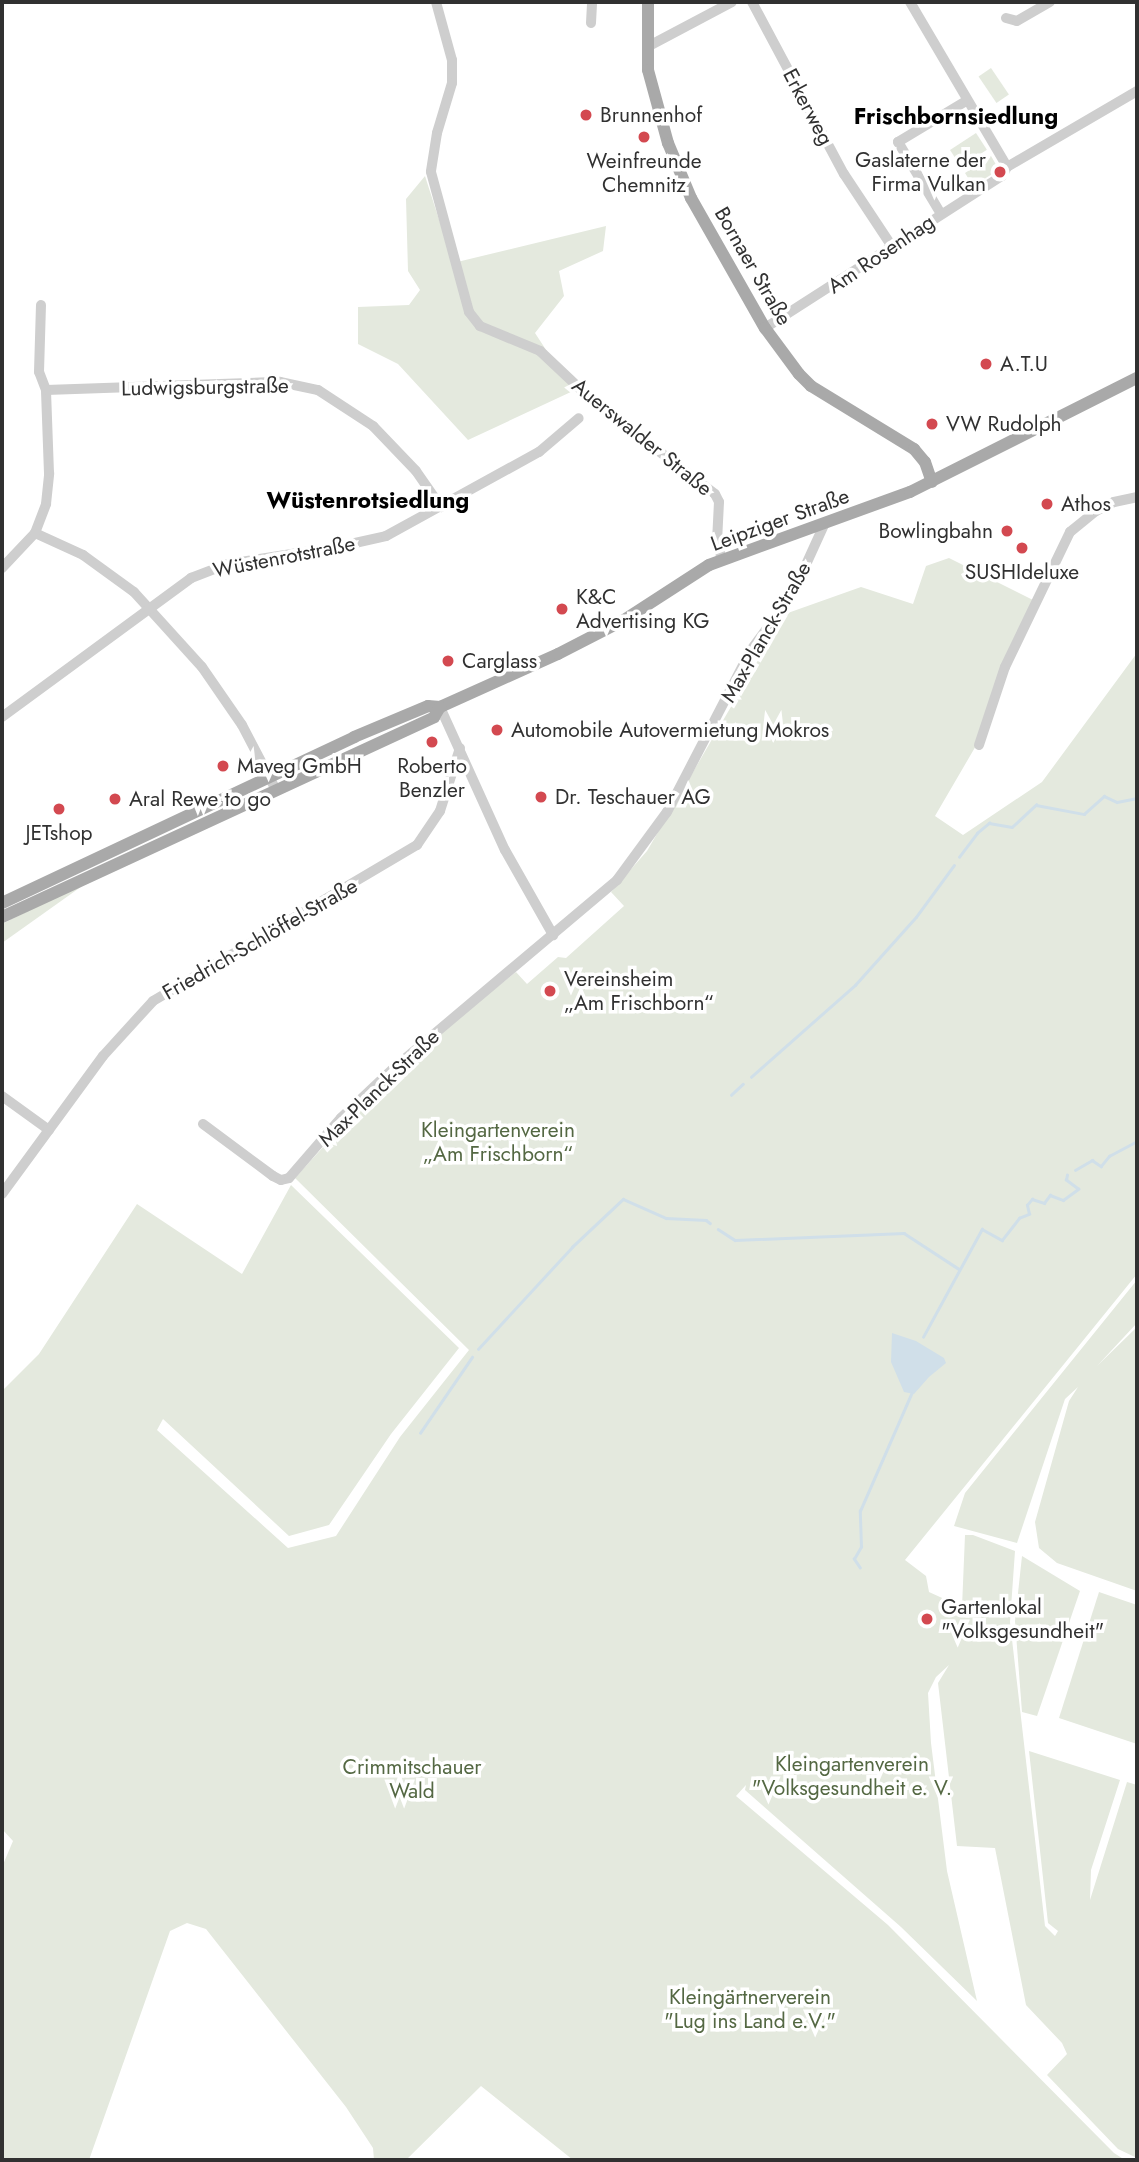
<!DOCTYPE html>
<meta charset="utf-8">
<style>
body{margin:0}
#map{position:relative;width:1139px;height:2162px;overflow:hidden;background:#fff;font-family:Jost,sans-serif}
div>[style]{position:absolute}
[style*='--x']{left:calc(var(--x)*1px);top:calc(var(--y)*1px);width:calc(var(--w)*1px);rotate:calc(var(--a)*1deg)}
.green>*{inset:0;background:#e4e9de;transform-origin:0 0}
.water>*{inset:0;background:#d0dfe9}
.stream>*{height:2.5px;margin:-1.25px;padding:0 1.25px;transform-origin:1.25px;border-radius:1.25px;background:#d0dfe9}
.minor>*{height:10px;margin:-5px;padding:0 5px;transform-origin:5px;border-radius:5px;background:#cecece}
.major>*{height:12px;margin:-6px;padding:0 6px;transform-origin:6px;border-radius:6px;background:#a9a9a9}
.dots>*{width:19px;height:19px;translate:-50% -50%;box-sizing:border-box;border:4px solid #fff;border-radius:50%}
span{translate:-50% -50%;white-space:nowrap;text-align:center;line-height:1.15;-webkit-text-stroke:7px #fff;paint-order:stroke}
.street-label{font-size:21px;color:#313131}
.poi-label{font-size:21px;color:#313131}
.left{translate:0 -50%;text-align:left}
.right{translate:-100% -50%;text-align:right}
.park-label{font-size:21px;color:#546843}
.neighbourhood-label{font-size:23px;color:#000;font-weight:700}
.frame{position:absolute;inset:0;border:4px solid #313131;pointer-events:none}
</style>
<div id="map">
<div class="green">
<div style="left:991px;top:68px;width:32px;height:15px;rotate:56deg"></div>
<div style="left:976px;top:133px;width:20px;height:31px;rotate:57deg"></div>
<div style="clip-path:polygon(991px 156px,998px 168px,997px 171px,973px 186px,965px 173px)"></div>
<div style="clip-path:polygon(425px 176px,453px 263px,606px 226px,603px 251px,559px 271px,564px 296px,535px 333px,573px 391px,468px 440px,398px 364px,358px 344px,358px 307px,409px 305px,420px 290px,408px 271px,406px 199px)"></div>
<div style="clip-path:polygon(949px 558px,1033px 600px,977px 744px,935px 816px,963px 835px,1042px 782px,1137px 653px,1137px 1274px,905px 1560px,926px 1576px,929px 1592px,962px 1607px,965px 1535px,973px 1535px,1015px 1551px,1010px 1622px,1045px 1926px,1055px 1936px,1058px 1931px,1048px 1923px,1029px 1751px,1120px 1780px,1091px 1870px,1090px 1900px,1127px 1782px,1137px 1785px,1137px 2158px,1118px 2149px,1047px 2075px,1067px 2054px,1062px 2043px,1026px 2005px,995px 1848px,957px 1846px,938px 1683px,949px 1665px,936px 1677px,928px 1693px,931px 1743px,947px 1871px,977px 2001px,901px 1927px,745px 1790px,746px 1785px,736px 1796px,888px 1925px,1114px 2153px,1125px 2160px,573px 2160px,481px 2086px,406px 2160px,374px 2160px,373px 2148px,346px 2107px,206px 1929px,187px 1923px,170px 1931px,89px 2160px,2px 2160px,2px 1867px,13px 1841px,2px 1829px,2px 1391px,39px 1354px,137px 1204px,242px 1274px,291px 1185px,459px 1348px,391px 1434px,329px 1525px,289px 1536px,163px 1419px,157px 1430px,288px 1548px,336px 1536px,400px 1437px,469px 1350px,295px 1178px,375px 1090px,469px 1009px,516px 972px,527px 984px,558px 957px,566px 958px,624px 906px,611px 892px,647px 851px,785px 614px,861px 587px,913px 604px,926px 566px)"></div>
<div style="clip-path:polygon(92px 879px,2px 943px,2px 924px)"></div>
<div style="clip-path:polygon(1137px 1280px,1137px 1323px,1097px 1366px,1137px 1327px,1137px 1591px,1057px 1563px,1039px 1548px,1035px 1522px,1069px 1401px,1078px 1387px,1065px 1399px,1017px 1543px,954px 1526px,965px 1493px)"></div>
<div style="clip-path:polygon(1022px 1556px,1080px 1591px,1037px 1716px,1022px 1712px,1015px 1621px)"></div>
<div style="clip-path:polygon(1099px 1592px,1137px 1605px,1137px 1744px,1059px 1718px)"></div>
</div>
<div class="water">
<div style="clip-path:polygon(892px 1333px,916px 1341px,944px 1358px,946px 1363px,929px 1377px,914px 1394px,904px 1392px,891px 1362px)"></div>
</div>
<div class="stream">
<div style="--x:959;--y:857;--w:30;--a:-53"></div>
<div style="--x:977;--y:833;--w:16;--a:-40"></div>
<div style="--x:989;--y:823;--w:23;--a:10"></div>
<div style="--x:1012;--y:827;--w:33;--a:-43"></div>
<div style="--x:1036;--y:805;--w:49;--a:10.6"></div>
<div style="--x:1084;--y:814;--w:27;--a:-42"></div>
<div style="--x:1104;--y:796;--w:14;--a:25"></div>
<div style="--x:1117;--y:802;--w:20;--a:-11"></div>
<div style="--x:751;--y:1077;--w:139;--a:-41.5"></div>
<div style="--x:855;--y:985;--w:91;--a:-48.1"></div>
<div style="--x:916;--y:917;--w:64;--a:-53.8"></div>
<div style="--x:731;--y:1095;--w:16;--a:-43"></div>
<div style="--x:1075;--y:1170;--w:20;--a:-30"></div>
<div style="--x:1092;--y:1160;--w:11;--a:34"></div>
<div style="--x:1101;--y:1166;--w:13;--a:-51"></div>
<div style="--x:1109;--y:1156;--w:32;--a:-28"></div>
<div style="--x:718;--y:1229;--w:20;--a:33"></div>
<div style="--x:735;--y:1240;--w:169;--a:-2.4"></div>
<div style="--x:904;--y:1233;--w:66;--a:33.2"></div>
<div style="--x:923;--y:1337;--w:123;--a:-61.4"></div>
<div style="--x:982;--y:1229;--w:23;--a:29"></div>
<div style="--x:1002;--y:1240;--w:28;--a:-52"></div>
<div style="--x:1019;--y:1218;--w:11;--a:-22"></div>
<div style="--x:1029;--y:1214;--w:9;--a:-103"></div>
<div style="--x:1027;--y:1205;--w:8;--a:-50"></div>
<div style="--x:1032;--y:1199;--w:13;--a:18"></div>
<div style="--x:1044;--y:1203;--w:10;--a:-53"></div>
<div style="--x:1050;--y:1195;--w:14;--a:21"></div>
<div style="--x:1063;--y:1200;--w:19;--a:-36"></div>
<div style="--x:1078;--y:1189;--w:15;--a:-143"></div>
<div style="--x:1066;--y:1180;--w:5;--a:-79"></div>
<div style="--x:478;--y:1349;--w:139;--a:-47.3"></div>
<div style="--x:572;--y:1247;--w:70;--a:-43.3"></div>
<div style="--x:623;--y:1199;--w:47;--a:23.8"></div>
<div style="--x:666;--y:1218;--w:40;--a:2.9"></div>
<div style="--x:706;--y:1220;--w:5;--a:37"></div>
<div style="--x:420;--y:1433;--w:92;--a:-55.6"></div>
<div style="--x:860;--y:1568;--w:11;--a:-124"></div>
<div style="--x:854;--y:1559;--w:14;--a:-60"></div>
<div style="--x:861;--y:1547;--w:36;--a:-92"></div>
<div style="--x:860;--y:1511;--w:128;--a:-66.4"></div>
</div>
<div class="minor">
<div style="--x:436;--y:2;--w:60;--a:74.6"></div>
<div style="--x:452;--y:60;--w:23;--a:90"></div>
<div style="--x:452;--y:83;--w:52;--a:106.7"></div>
<div style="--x:437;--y:133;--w:39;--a:99"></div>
<div style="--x:431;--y:172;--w:145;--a:74.8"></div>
<div style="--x:469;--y:312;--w:18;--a:52"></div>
<div style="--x:480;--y:326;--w:65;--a:22.6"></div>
<div style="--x:540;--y:351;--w:73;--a:43.3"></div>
<div style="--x:593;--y:401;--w:153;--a:37.3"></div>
<div style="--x:715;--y:494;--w:9;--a:63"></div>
<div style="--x:719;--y:502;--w:40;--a:92.9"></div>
<div style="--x:717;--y:542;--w:18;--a:74"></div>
<div style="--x:752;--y:2;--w:195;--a:61.9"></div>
<div style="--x:844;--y:174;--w:85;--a:56.5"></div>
<div style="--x:910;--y:2;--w:191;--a:59.5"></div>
<div style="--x:1006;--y:18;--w:11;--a:15"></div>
<div style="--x:1017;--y:21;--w:38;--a:-30"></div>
<div style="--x:591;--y:23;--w:21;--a:-87"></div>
<div style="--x:647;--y:47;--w:96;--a:-27.9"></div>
<div style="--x:941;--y:214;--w:84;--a:-120.8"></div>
<div style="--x:898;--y:142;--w:79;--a:-31.1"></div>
<div style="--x:765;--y:328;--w:282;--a:-32.7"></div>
<div style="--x:1002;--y:176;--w:10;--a:-61"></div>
<div style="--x:1007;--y:167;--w:151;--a:-30.3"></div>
<div style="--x:46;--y:390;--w:234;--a:-2"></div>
<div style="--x:280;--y:382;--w:39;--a:12"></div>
<div style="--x:318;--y:390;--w:66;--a:33.2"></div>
<div style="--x:373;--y:426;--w:62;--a:46.3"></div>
<div style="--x:416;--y:471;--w:44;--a:55.2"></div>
<div style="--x:35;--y:533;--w:53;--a:24.6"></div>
<div style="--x:83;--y:555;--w:63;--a:36"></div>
<div style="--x:134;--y:592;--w:101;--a:47.8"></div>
<div style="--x:202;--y:667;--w:70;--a:55.4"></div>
<div style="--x:242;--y:725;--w:71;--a:62.4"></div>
<div style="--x:2;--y:568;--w:48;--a:-46.7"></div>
<div style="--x:35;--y:533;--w:31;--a:-69"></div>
<div style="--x:46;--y:504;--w:31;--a:-84"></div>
<div style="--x:49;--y:473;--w:83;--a:-92.1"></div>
<div style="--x:46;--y:390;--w:19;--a:-111"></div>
<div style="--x:39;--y:372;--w:67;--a:-88.3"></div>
<div style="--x:440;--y:707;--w:157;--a:65.6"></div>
<div style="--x:505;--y:850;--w:98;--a:60.5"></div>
<div style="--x:2;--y:717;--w:235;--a:-36.3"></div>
<div style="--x:191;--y:578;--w:40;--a:-21"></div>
<div style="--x:228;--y:564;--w:110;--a:-8.9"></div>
<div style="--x:337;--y:547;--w:50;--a:-12.7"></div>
<div style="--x:386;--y:536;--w:175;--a:-28.8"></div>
<div style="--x:539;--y:452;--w:52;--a:-40.4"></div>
<div style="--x:979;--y:745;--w:82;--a:-71.6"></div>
<div style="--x:1005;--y:667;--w:150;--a:-64.3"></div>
<div style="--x:1070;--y:532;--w:33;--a:-39"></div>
<div style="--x:1096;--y:511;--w:20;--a:-27"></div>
<div style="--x:1114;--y:502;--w:24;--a:-12"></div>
<div style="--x:2;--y:1096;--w:58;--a:35.9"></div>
<div style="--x:203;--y:1124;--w:87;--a:36.6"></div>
<div style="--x:273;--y:1176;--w:9;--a:27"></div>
<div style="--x:281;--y:1180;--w:8;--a:-14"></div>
<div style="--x:289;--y:1178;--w:79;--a:-49.1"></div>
<div style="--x:341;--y:1118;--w:74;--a:-43.4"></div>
<div style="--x:395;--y:1067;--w:290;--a:-40.1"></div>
<div style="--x:617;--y:880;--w:84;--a:-53.7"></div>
<div style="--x:667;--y:812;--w:182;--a:-62.6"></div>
<div style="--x:751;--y:650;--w:71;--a:-53.6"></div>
<div style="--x:793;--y:593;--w:75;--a:-65.5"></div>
<div style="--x:2;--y:1194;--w:171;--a:-53.8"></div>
<div style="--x:103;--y:1056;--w:74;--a:-47.7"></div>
<div style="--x:153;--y:1001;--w:307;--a:-30.6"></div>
<div style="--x:417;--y:845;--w:41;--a:-55.9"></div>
<div style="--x:440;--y:811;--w:66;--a:-72.4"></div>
</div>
<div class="major">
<div style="--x:648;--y:2;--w:68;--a:90"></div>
<div style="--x:648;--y:70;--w:76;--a:74.7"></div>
<div style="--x:668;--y:143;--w:60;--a:67.3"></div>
<div style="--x:691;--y:198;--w:150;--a:60.4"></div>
<div style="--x:765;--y:328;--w:57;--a:53.5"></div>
<div style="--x:799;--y:374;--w:17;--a:45"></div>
<div style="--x:811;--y:386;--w:121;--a:31.5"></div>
<div style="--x:914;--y:449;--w:17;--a:50"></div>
<div style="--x:925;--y:462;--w:21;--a:71"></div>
<div style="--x:2;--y:903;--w:389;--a:-25.2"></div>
<div style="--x:354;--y:737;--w:80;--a:-22.7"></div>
<div style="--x:428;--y:706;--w:12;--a:5"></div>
<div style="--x:440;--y:707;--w:129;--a:-24.2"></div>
<div style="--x:558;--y:654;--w:74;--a:-27.3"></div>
<div style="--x:624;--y:620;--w:101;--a:-32.9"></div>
<div style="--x:709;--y:565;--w:214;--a:-20"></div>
<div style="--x:910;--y:492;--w:254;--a:-26.7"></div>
<div style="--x:2;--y:917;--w:476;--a:-24.8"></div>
<div style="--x:434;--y:717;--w:12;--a:-59"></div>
</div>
<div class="dots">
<div style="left:586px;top:115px;background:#d34950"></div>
<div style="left:644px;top:137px;background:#d34950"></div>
<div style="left:1000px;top:172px;background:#d34950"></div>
<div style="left:986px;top:364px;background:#d34950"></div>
<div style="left:932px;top:424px;background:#d34950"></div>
<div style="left:1047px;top:504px;background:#d34950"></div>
<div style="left:1007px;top:531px;background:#d34950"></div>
<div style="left:1022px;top:548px;background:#d34950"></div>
<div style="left:562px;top:609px;background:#d34950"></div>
<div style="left:448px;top:661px;background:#d34950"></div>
<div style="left:497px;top:730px;background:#d34950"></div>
<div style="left:432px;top:742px;background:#d34950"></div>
<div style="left:223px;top:766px;background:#d34950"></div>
<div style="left:541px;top:797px;background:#d34950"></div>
<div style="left:115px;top:799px;background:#d34950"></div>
<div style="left:59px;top:809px;background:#d34950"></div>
<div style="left:550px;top:991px;background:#d34950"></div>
<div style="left:927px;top:1619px;background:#d34950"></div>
</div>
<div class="street-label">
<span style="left:808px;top:107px;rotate:62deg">Erkerweg</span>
<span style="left:881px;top:254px;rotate:-34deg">Am Rosenhag</span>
<span style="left:753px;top:266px;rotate:60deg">Bornaer Straße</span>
<span style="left:205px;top:387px;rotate:-1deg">Ludwigsburgstraße</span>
<span style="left:642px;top:437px;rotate:39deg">Auerswalder Straße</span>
<span style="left:780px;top:520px;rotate:-20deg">Leipziger Straße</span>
<span style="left:284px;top:557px;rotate:-11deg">Wüstenrotstraße</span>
<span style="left:766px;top:632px;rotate:-60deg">Max-Planck-Straße</span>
<span style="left:260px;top:939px;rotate:-30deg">Friedrich-Schlöffel-Straße</span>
<span style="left:379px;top:1088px;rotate:-44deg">Max-Planck-Straße</span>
</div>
<div class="poi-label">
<span class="left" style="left:600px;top:115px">Brunnenhof</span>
<span class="right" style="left:986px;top:172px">Gaslaterne der<br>Firma Vulkan</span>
<span style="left:644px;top:173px">Weinfreunde<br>Chemnitz</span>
<span class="left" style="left:1000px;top:364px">A.T.U</span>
<span class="left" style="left:946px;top:424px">VW Rudolph</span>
<span class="left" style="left:1061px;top:504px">Athos</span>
<span class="right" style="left:993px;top:531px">Bowlingbahn</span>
<span style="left:1022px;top:572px">SUSHIdeluxe</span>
<span class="left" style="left:576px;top:609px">K&amp;C<br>Advertising KG</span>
<span class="left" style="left:462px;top:661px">Carglass</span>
<span class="left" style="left:511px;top:730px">Automobile Autovermietung Mokros</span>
<span class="left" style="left:237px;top:766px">Maveg GmbH</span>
<span style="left:432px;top:778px">Roberto<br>Benzler</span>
<span class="left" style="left:555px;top:797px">Dr. Teschauer AG</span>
<span class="left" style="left:129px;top:799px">Aral Rewe to go</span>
<span style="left:59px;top:833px">JETshop</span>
<span class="left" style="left:564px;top:991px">Vereinsheim<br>„Am Frischborn“</span>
<span class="left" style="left:941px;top:1619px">Gartenlokal<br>"Volksgesundheit"</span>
</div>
<div class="park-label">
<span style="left:498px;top:1142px">Kleingartenverein<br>„Am Frischborn“</span>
<span style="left:852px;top:1776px">Kleingartenverein<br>"Volksgesundheit e. V.</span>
<span style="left:412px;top:1779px">Crimmitschauer<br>Wald</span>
<span style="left:750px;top:2009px">Kleingärtnerverein<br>"Lug ins Land e.V."</span>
</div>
<div class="neighbourhood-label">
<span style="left:956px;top:116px">Frischbornsiedlung</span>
<span style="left:368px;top:500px">Wüstenrotsiedlung</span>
</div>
<div class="frame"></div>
</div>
